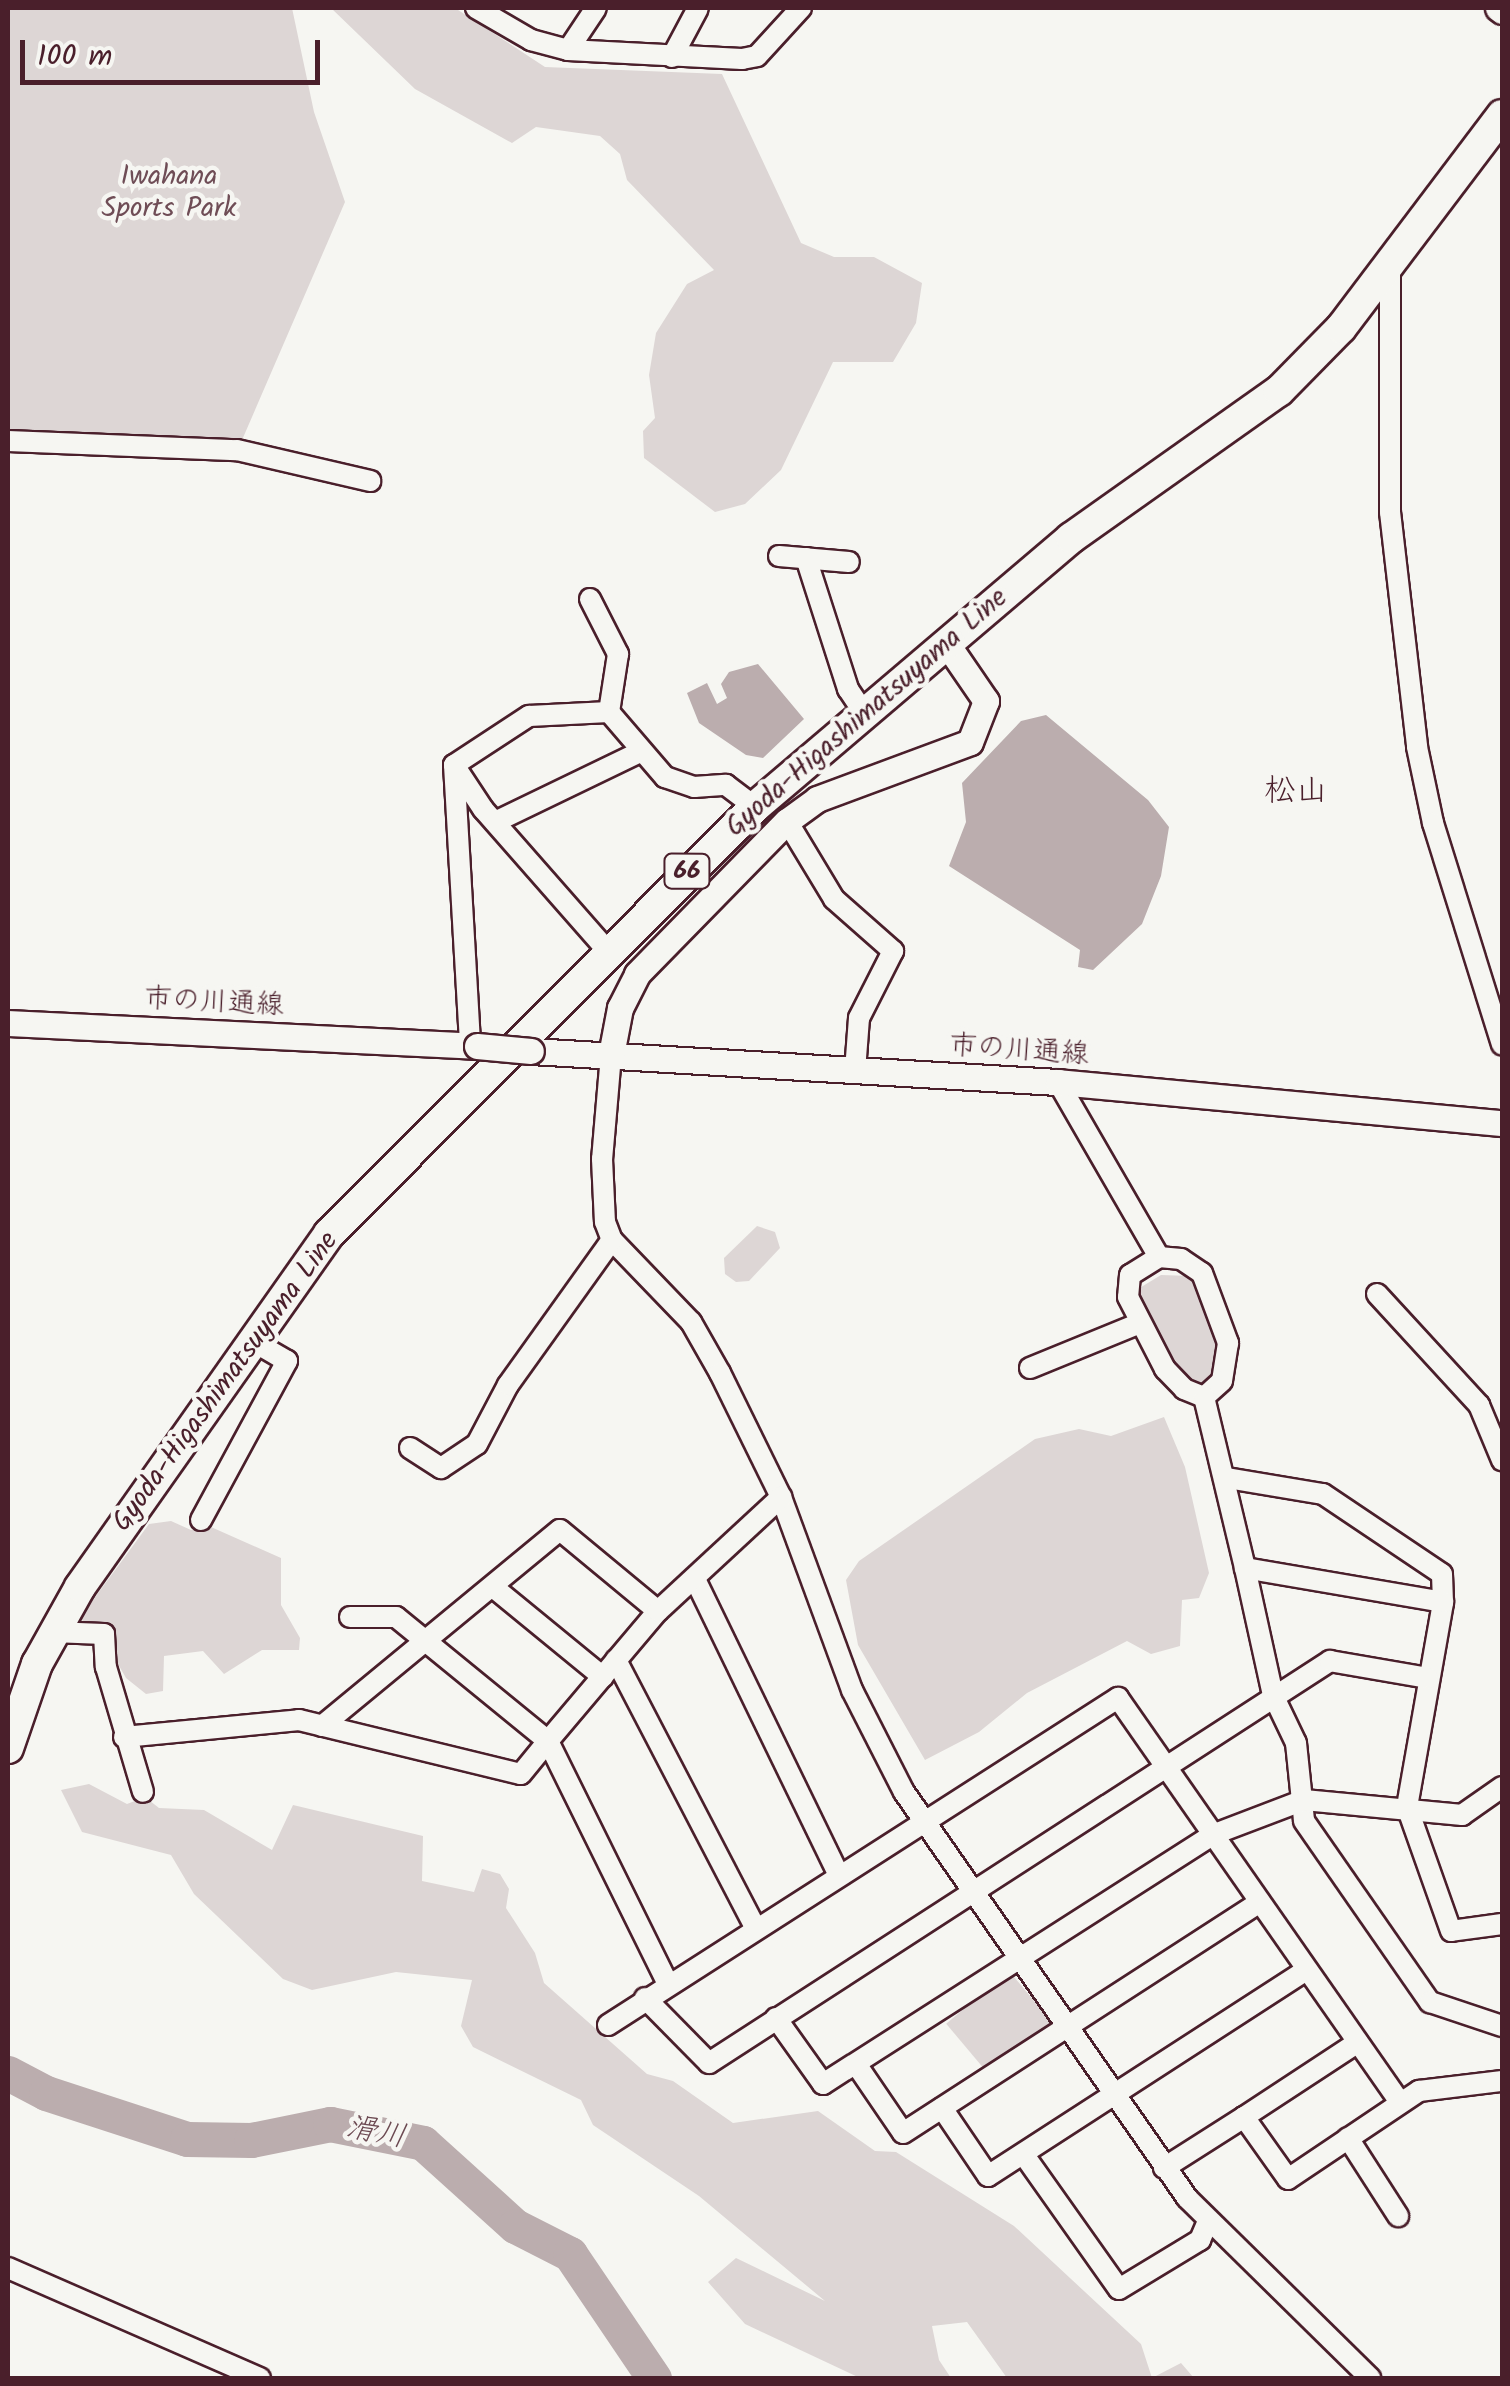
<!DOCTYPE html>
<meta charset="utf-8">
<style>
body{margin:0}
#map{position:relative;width:1510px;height:2386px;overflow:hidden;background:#f6f6f2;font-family:Kalam,"Klee One",sans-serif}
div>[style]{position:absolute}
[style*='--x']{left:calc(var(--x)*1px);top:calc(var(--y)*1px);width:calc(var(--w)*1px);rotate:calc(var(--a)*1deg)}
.green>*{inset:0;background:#ddd6d5;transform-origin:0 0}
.water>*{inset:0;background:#bbadae}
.river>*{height:35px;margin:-17.5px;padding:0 17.5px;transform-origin:17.5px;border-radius:17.5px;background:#bbadae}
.roads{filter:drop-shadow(2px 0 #4a1f2b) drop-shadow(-2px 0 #4a1f2b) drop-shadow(0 2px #4a1f2b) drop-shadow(0 -2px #4a1f2b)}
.minor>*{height:20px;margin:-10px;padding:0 10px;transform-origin:10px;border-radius:10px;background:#f6f6f2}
.tertiary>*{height:25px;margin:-12.5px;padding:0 12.5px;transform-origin:12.5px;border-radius:12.5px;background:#f6f6f2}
.primary>*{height:30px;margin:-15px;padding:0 15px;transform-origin:15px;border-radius:15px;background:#f6f6f2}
.bridges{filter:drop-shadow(2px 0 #4a1f2b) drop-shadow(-2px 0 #4a1f2b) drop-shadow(0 2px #4a1f2b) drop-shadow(0 -2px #4a1f2b)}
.tertiary-bridge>*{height:25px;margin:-12.5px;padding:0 12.5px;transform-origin:12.5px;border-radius:12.5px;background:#f6f6f2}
span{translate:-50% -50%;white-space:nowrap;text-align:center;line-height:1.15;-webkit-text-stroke:9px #f6f6f2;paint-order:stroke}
.shield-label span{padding:2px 8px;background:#f6f6f2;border:2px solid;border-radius:8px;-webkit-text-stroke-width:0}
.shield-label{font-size:25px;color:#4a1f2b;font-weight:700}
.park-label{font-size:28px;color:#6f4d56}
.street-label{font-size:28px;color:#4a1f2b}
.water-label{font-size:30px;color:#6c4a52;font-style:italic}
.quarter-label{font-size:32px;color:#4a1f2b}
.frame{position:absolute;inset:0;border:10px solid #4a1f2b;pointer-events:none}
.scale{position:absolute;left:20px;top:40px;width:300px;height:45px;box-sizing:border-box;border:5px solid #4a1f2b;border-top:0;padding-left:12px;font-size:30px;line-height:35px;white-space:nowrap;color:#4a1f2b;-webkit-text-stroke:8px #f6f6f2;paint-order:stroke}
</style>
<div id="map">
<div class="green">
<div style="clip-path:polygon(8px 8px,292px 8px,314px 112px,345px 202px,239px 447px,8px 430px)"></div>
<div style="clip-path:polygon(331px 8px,455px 8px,545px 67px,722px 74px,801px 243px,834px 257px,874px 257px,922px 283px,916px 323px,893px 362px,833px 362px,781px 470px,745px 504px,715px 512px,644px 458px,643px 431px,655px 418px,649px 375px,656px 333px,687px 284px,714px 270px,627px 180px,620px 154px,600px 136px,536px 127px,512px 143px,415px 89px)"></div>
<div style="clip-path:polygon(757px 1226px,775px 1232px,780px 1248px,749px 1281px,736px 1282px,725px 1274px,724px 1258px)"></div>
<div style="clip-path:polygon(1161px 1275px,1191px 1276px,1199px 1284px,1223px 1345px,1218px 1371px,1203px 1386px,1180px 1377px,1138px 1303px,1138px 1289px)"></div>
<div style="clip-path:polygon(1164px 1417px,1185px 1467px,1209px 1573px,1199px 1598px,1182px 1600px,1180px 1646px,1151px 1654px,1127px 1641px,1027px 1693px,979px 1732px,925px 1760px,858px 1645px,846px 1580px,859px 1561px,1035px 1439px,1079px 1429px,1111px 1436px)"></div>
<div style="clip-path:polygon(171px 1521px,191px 1530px,211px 1527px,281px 1558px,281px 1605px,300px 1638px,299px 1650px,262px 1650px,224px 1674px,203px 1651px,164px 1656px,163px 1691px,146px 1694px,126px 1678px,118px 1664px,116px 1636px,79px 1619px,149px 1524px)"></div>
<div style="clip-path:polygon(89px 1784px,127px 1804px,145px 1797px,159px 1808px,204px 1810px,272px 1850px,293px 1805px,423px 1836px,422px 1881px,474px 1892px,482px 1869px,500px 1874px,509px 1889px,506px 1908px,535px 1953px,544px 1983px,647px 2074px,673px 2081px,733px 2123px,818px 2111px,875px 2151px,896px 2152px,1014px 2226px,1141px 2344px,1152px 2378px,1181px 2363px,1194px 2378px,1007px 2378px,967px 2322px,932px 2326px,939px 2360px,951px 2378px,860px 2378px,745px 2324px,708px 2282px,736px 2258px,825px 2301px,699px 2196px,593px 2125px,581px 2100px,473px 2047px,461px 2026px,472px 1980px,396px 1972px,312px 1990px,283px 1979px,194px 1894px,171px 1855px,82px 1832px,61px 1790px)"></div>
<div style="left:1009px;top:1971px;width:69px;height:82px;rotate:50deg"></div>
</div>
<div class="water">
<div style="clip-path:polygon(758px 664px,804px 719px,763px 758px,746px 755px,699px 723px,687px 693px,707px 683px,717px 704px,727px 698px,721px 684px,729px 672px)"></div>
<div style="clip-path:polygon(1046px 715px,1148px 800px,1169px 827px,1161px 876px,1142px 924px,1093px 970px,1078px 967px,1080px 950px,949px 866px,966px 822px,962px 783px,1021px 721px)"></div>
</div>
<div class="river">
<div style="--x:8;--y:2073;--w:43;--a:27.8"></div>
<div style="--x:46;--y:2093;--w:148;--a:18.1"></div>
<div style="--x:187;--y:2139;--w:64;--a:0.9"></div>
<div style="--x:251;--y:2140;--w:81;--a:-11.4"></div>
<div style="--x:330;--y:2124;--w:95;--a:11.5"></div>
<div style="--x:423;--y:2143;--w:124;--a:42.1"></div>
<div style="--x:515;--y:2226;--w:62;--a:27"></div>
<div style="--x:570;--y:2254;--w:150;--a:55.9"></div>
</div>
<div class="roads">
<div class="minor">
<div style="--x:476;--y:8;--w:64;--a:30.2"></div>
<div style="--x:531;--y:40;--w:38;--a:15"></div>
<div style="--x:568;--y:50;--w:174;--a:3"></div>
<div style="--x:742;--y:59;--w:15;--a:-11"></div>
<div style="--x:757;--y:56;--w:65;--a:-47.5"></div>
<div style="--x:568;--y:50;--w:50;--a:-56.3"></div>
<div style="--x:672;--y:57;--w:55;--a:-62"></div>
<div style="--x:1390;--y:265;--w:247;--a:90"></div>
<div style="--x:1390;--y:512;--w:237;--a:83.4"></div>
<div style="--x:1417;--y:747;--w:78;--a:78.1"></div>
<div style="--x:1433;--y:823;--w:232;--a:72.7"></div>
<div style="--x:8;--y:441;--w:229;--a:2.3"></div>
<div style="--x:237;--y:450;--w:137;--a:13.1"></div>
<div style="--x:779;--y:556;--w:70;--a:4.9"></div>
<div style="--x:806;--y:558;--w:138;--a:72.2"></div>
<div style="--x:848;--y:689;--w:29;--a:56"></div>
<div style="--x:590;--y:599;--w:62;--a:63"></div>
<div style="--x:618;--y:654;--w:59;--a:98.8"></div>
<div style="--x:454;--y:765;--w:90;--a:-33.2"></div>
<div style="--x:529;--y:716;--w:80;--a:-2.9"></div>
<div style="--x:609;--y:712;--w:86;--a:49.3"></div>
<div style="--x:665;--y:777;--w:31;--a:19"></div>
<div style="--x:694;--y:787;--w:32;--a:-4"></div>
<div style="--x:726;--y:785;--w:36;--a:37"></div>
<div style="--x:454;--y:765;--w:281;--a:86.7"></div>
<div style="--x:454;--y:765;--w:53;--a:56.6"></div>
<div style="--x:483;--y:809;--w:186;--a:48.7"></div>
<div style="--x:787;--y:821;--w:91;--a:58.9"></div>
<div style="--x:834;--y:899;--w:79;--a:41.4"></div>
<div style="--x:893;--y:951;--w:75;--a:116.9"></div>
<div style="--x:859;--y:1018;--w:53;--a:94.3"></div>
<div style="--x:495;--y:822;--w:161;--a:-25.8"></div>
<div style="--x:611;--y:1055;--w:104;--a:94.9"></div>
<div style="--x:602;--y:1159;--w:63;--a:87.3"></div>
<div style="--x:605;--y:1222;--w:19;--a:69"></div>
<div style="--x:612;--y:1240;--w:114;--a:46.1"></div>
<div style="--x:691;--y:1322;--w:59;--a:60.4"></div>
<div style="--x:720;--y:1373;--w:138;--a:63.8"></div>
<div style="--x:781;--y:1497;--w:206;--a:69.8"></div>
<div style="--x:852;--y:1690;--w:114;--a:63"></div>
<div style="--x:904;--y:1792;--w:495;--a:55.1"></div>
<div style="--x:1187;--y:2198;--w:257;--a:44.5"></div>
<div style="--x:1058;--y:1082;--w:202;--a:60"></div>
<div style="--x:1159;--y:1257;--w:22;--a:5"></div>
<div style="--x:1181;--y:1259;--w:25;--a:34"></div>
<div style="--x:1202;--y:1273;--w:75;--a:69.6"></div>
<div style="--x:1228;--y:1343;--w:38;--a:99"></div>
<div style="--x:1222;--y:1381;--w:24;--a:138"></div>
<div style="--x:1159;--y:1257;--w:34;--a:148"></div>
<div style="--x:1130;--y:1275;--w:22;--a:95"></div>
<div style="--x:1128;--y:1297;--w:81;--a:62.8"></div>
<div style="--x:1165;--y:1369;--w:28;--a:46"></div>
<div style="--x:1184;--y:1389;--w:22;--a:22"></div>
<div style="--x:1377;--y:1294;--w:151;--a:47.4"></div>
<div style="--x:1479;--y:1405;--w:60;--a:67.3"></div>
<div style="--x:1030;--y:1368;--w:117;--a:-22.2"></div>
<div style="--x:1204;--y:1397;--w:176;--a:76.5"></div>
<div style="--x:410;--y:1448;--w:37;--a:33"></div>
<div style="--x:441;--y:1468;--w:43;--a:-33.7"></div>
<div style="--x:477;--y:1444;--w:67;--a:-62.3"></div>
<div style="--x:508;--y:1385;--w:178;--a:-54.4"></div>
<div style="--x:1227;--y:1478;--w:97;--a:9.5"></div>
<div style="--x:1323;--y:1494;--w:143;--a:33.9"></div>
<div style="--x:1442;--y:1574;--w:28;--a:88"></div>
<div style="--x:201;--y:1520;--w:181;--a:-61.6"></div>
<div style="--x:287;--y:1361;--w:42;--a:-149.7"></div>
<div style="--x:695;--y:1579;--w:329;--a:64.1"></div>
<div style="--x:493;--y:1587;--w:142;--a:39.3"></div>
<div style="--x:52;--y:1632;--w:52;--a:2.2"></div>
<div style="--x:104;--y:1634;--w:33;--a:87"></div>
<div style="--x:106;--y:1667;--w:130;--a:73.5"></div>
<div style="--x:616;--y:1660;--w:303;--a:62.5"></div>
<div style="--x:322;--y:1726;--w:308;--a:-39.5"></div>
<div style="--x:560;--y:1530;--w:127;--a:39.6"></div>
<div style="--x:124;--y:1737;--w:176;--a:-5.5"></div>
<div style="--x:299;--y:1720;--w:228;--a:13.7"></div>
<div style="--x:521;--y:1774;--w:43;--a:-50.7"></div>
<div style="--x:548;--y:1741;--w:196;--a:-140.8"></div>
<div style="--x:396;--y:1617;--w:46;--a:180"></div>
<div style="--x:1502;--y:1924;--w:51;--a:172.2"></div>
<div style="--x:1451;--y:1931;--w:132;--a:-109.5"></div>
<div style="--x:1407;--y:1807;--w:208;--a:-80"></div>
<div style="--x:1443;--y:1602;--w:201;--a:-170.3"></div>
<div style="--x:1245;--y:1568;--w:130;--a:77.6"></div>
<div style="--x:1273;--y:1695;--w:53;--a:64.4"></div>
<div style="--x:1296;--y:1743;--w:78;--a:84.1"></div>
<div style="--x:1304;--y:1821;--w:221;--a:55.2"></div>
<div style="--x:1430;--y:2002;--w:76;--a:18.4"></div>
<div style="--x:668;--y:1984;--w:271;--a:-116.3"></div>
<div style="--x:548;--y:1741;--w:170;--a:-49.8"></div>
<div style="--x:658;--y:1611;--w:168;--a:-42.8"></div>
<div style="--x:645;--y:1998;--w:91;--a:45.4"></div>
<div style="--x:709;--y:2063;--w:740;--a:-32.92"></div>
<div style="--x:1330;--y:1661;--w:99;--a:9.8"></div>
<div style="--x:776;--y:2018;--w:81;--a:54.5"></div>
<div style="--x:823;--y:2084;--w:462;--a:-32.6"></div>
<div style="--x:1212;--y:1835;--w:98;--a:-20.8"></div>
<div style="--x:1304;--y:1800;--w:159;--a:5.4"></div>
<div style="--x:1462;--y:1815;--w:49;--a:-35"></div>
<div style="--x:608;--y:2025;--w:606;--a:-32.67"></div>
<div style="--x:1118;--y:1698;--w:491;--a:55.1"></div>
<div style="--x:856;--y:2064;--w:83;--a:55.7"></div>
<div style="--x:903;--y:2133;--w:425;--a:-32.9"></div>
<div style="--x:942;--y:2108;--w:82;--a:55.9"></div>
<div style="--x:988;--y:2176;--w:379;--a:-32.9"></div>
<div style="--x:1244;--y:2117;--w:136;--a:-33.3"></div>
<div style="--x:1348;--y:2138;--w:93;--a:57.3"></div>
<div style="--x:1024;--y:2155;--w:164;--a:54.7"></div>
<div style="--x:1119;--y:2289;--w:95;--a:-31.2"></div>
<div style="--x:1200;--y:2240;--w:21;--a:-67"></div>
<div style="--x:1164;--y:2168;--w:95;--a:-32.5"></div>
<div style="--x:1244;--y:2117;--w:76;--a:54.6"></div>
<div style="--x:1288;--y:2179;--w:158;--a:-33.9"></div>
<div style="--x:1419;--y:2091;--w:84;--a:-6.9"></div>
<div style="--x:8;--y:2268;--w:275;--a:23.6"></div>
</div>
<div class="tertiary">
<div style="--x:1498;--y:8;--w:5;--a:37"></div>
<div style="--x:8;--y:1023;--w:470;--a:2.8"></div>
<div style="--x:531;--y:1051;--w:528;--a:3.37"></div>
<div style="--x:1058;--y:1082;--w:446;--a:5.3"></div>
<div style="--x:611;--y:1055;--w:48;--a:-79.2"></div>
<div style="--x:620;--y:1008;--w:38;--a:-63"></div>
<div style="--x:637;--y:974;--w:214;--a:-45.6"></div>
<div style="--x:787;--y:821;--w:37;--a:-36"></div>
<div style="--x:817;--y:799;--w:163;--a:-20.4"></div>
<div style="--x:970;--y:742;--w:44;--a:-68.7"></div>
<div style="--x:986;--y:701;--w:69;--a:-124.4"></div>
</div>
<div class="primary">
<div style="--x:8;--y:1748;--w:89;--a:-71"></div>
<div style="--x:37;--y:1664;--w:88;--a:-60.8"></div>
<div style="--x:80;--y:1587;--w:432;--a:-54.8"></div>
<div style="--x:329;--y:1234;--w:603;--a:-45.07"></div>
<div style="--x:755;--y:807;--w:415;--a:-40.4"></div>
<div style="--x:1071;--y:538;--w:255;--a:-35.3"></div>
<div style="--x:1279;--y:391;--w:88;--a:-45.5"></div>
<div style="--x:1341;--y:328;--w:267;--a:-52.9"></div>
</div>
</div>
<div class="bridges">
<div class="tertiary-bridge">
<div style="--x:477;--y:1046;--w:54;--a:5.3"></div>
</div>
</div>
<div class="shield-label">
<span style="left:687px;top:871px">66</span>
</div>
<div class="park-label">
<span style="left:169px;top:193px">Iwahana<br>Sports Park</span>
</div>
<div class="street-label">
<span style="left:867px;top:713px;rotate:-41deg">Gyoda-Higashimatsuyama Line</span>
<span style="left:214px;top:1003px;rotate:3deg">市の川通線</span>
<span style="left:1019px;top:1051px;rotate:4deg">市の川通線</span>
<span style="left:226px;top:1382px;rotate:-54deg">Gyoda-Higashimatsuyama Line</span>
</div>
<div class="water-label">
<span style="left:376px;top:2133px;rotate:11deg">滑川</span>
</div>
<div class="quarter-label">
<span style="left:1296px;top:792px">松山</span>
</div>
<div class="frame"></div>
<div class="scale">100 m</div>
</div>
